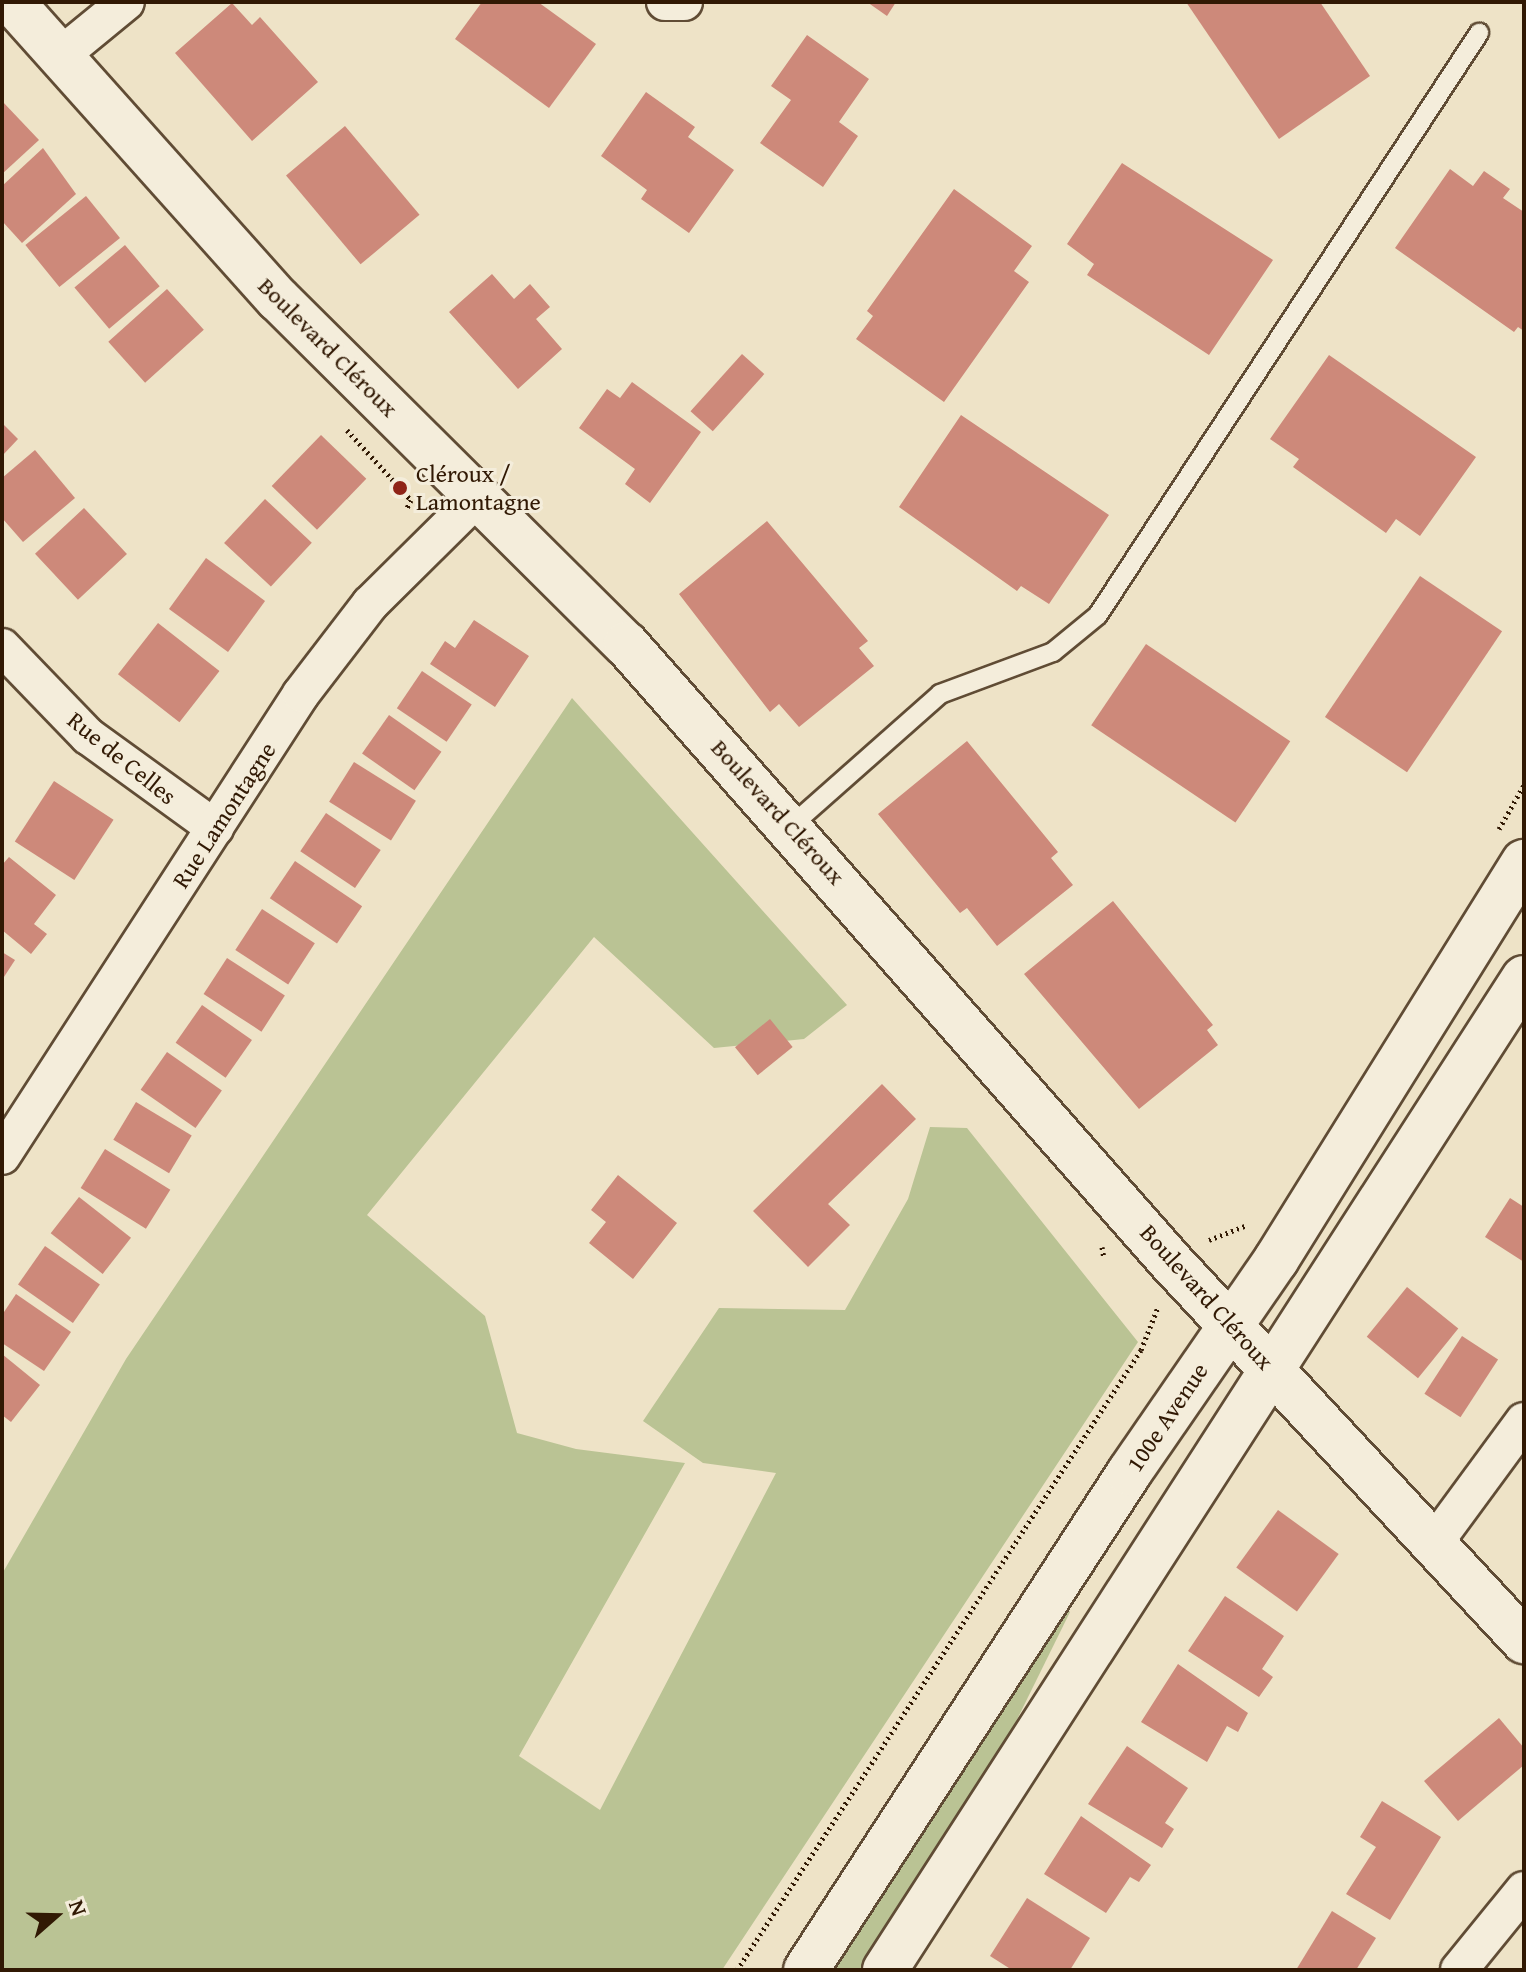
<!DOCTYPE html>
<meta charset="utf-8">
<style>
body{margin:0}
#map{position:relative;width:1526px;height:1972px;overflow:hidden;background:#eee3c7;font-family:"Gentium Book Plus",serif}
div>[style]{position:absolute}
[style*='--x']{left:calc(var(--x)*1px);top:calc(var(--y)*1px);width:calc(var(--w)*1px);rotate:calc(var(--a)*1deg)}
.green>*{inset:0;background:#bac394}
.building>*{inset:0;background:#cd897a;transform-origin:0 0}
.path>*{height:5px;margin-top:-2.5px;transform-origin:0;background:repeating-linear-gradient(90deg,#311904 0 2px,transparent 0 6px)}
.roads{filter:drop-shadow(2px 0 #604c35) drop-shadow(-2px 0 #604c35) drop-shadow(0 2px #604c35) drop-shadow(0 -2px #604c35)}
.lane>*{height:18px;margin:-9px;padding:0 9px;transform-origin:9px;border-radius:9px;background:#f4eddb}
.street>*{height:36px;margin:-18px;padding:0 18px;transform-origin:18px;border-radius:18px;background:#f4eddb}
.secondary>*{height:44px;margin:-22px;padding:0 22px;transform-origin:22px;border-radius:22px;background:#f4eddb}
.dots>*{width:22px;height:22px;translate:-50% -50%;box-sizing:border-box;border:4px solid #f4eddb;border-radius:50%}
span{translate:-50% -50%;white-space:nowrap;text-align:center;line-height:1.15;-webkit-text-stroke:6px #f4eddb;paint-order:stroke}
.street-label{font-size:24px;color:#311904}
.poi-label{font-size:24px;color:#311904}
.left{translate:0 -50%;text-align:left}
.frame{position:absolute;inset:0;border:4px solid #311904;pointer-events:none}
.north{position:absolute;left:16px;top:1876px;width:80px;height:80px;-webkit-text-stroke:6px #f4eddb;paint-order:stroke;rotate:70deg;font-size:22px;font-weight:700;line-height:32px;text-align:center;color:#311904}
.north::after{content:'';display:block;margin:auto;width:28px;height:36px;background:#311904;clip-path:polygon(50% 0,100% 100%,50% 72%,0 100%)}
</style>
<div id="map">
<div class="green">
<div style="clip-path:polygon(572px 698px,847px 1005px,804px 1039px,714px 1048px,594px 937px,367px 1215px,485px 1316px,517px 1433px,576px 1449px,685px 1463px,519px 1756px,600px 1810px,776px 1473px,703px 1463px,643px 1421px,719px 1308px,845px 1310px,908px 1199px,930px 1127px,967px 1128px,1138px 1342px,722px 1970px,2px 1970px,2px 1574px,126px 1359px)"></div>
<div style="clip-path:polygon(1066px 1608px,1070px 1612px,994px 1766px,861px 1970px,830px 1970px)"></div>
</div>
<div class="building">
<div style="clip-path:polygon(482px 2px,538px 2px,596px 44px,549px 108px,455px 39px)"></div>
<div style="clip-path:polygon(867px 2px,896px 2px,887px 16px)"></div>
<div style="clip-path:polygon(1186px 2px,1320px 2px,1370px 76px,1279px 139px)"></div>
<div style="clip-path:polygon(232px 3px,252px 25px,260px 17px,318px 82px,252px 141px,175px 53px)"></div>
<div style="clip-path:polygon(807px 35px,869px 79px,839px 122px,858px 136px,823px 187px,760px 143px,791px 100px,771px 86px)"></div>
<div style="clip-path:polygon(646px 92px,695px 127px,688px 137px,734px 170px,689px 233px,641px 199px,647px 190px,601px 156px)"></div>
<div style="clip-path:polygon(2px 101px,39px 140px,2px 174px)"></div>
<div style="left:345px;top:126px;width:116px;height:77px;rotate:50deg"></div>
<div style="clip-path:polygon(43px 148px,76px 194px,22px 243px,2px 221px,2px 186px)"></div>
<div style="clip-path:polygon(1122px 163px,1273px 260px,1209px 355px,1087px 275px,1094px 264px,1067px 244px)"></div>
<div style="clip-path:polygon(1450px 169px,1473px 186px,1484px 171px,1510px 189px,1503px 198px,1524px 212px,1524px 331px,1518px 327px,1514px 332px,1395px 248px)"></div>
<div style="clip-path:polygon(954px 189px,1032px 246px,1014px 271px,1029px 282px,944px 402px,856px 339px,873px 316px,867px 311px)"></div>
<div style="left:86px;top:196px;width:54px;height:78px;rotate:51deg"></div>
<div style="left:125px;top:245px;width:54px;height:66px;rotate:50deg"></div>
<div style="clip-path:polygon(492px 274px,514px 299px,530px 284px,550px 307px,536px 319px,562px 349px,518px 389px,449px 312px)"></div>
<div style="left:167px;top:289px;width:55px;height:79px;rotate:48deg"></div>
<div style="left:742px;top:354px;width:30px;height:77px;rotate:42deg"></div>
<div style="clip-path:polygon(1329px 355px,1476px 457px,1420px 536px,1396px 519px,1386px 533px,1293px 467px,1299px 459px,1270px 439px)"></div>
<div style="clip-path:polygon(632px 382px,701px 432px,650px 503px,625px 484px,635px 469px,579px 428px,607px 389px,620px 398px)"></div>
<div style="clip-path:polygon(961px 415px,1109px 515px,1049px 604px,1021px 586px,1017px 591px,899px 507px)"></div>
<div style="clip-path:polygon(2px 423px,18px 439px,2px 456px)"></div>
<div style="left:321px;top:435px;width:63px;height:71px;rotate:44deg"></div>
<div style="clip-path:polygon(35px 450px,75px 498px,23px 542px,2px 518px,2px 478px)"></div>
<div style="left:265px;top:499px;width:64px;height:60px;rotate:43deg"></div>
<div style="left:84px;top:508px;width:63px;height:67px;rotate:47deg"></div>
<div style="clip-path:polygon(767px 521px,868px 641px,859px 648px,874px 666px,799px 727px,779px 704px,770px 712px,679px 594px)"></div>
<div style="left:206px;top:558px;width:73px;height:63px;rotate:36deg"></div>
<div style="left:1420px;top:576px;width:99px;height:170px;rotate:34deg"></div>
<div style="clip-path:polygon(474px 620px,529px 656px,495px 707px,430px 664px,445px 641px,455px 648px)"></div>
<div style="left:158px;top:623px;width:78px;height:65px;rotate:38deg"></div>
<div style="left:1146px;top:644px;width:174px;height:98px;rotate:34deg"></div>
<div style="left:422px;top:671px;width:60px;height:45px;rotate:34deg"></div>
<div style="left:389px;top:715px;width:64px;height:47px;rotate:35deg"></div>
<div style="clip-path:polygon(967px 741px,1058px 852px,1051px 858px,1073px 885px,997px 946px,967px 908px,960px 913px,878px 814px)"></div>
<div style="left:354px;top:762px;width:73px;height:47px;rotate:32deg"></div>
<div style="left:54px;top:781px;width:71px;height:72px;rotate:33deg"></div>
<div style="left:326px;top:813px;width:66px;height:46px;rotate:34deg"></div>
<div style="clip-path:polygon(9px 857px,56px 895px,34px 924px,47px 934px,31px 954px,2px 930px,2px 865px)"></div>
<div style="left:295px;top:861px;width:81px;height:45px;rotate:34deg"></div>
<div style="clip-path:polygon(1113px 901px,1213px 1025px,1207px 1030px,1218px 1045px,1139px 1109px,1024px 974px)"></div>
<div style="left:262px;top:909px;width:63px;height:49px;rotate:33deg"></div>
<div style="clip-path:polygon(2px 952px,15px 960px,2px 980px)"></div>
<div style="left:227px;top:958px;width:69px;height:43px;rotate:33deg"></div>
<div style="left:202px;top:1005px;width:61px;height:46px;rotate:35deg"></div>
<div style="left:770px;top:1019px;width:36px;height:45px;rotate:51deg"></div>
<div style="left:167px;top:1052px;width:67px;height:46px;rotate:35deg"></div>
<div style="clip-path:polygon(882px 1084px,916px 1119px,828px 1204px,850px 1225px,808px 1267px,753px 1211px)"></div>
<div style="left:136px;top:1102px;width:65px;height:44px;rotate:31deg"></div>
<div style="left:105px;top:1149px;width:77px;height:46px;rotate:32deg"></div>
<div style="clip-path:polygon(618px 1175px,677px 1223px,633px 1279px,589px 1243px,606px 1222px,591px 1210px)"></div>
<div style="left:79px;top:1197px;width:66px;height:46px;rotate:38deg"></div>
<div style="clip-path:polygon(1510px 1198px,1524px 1207px,1524px 1262px,1485px 1237px)"></div>
<div style="left:45px;top:1246px;width:67px;height:47px;rotate:35deg"></div>
<div style="left:1407px;top:1287px;width:66px;height:64px;rotate:39deg"></div>
<div style="clip-path:polygon(16px 1294px,71px 1332px,44px 1371px,2px 1343px,2px 1315px)"></div>
<div style="left:1462px;top:1336px;width:43px;height:69px;rotate:33deg"></div>
<div style="clip-path:polygon(2px 1354px,40px 1385px,11px 1422px,2px 1415px)"></div>
<div style="left:1278px;top:1510px;width:75px;height:71px;rotate:36deg"></div>
<div style="clip-path:polygon(1225px 1596px,1284px 1636px,1262px 1669px,1273px 1677px,1259px 1697px,1188px 1651px)"></div>
<div style="clip-path:polygon(1178px 1664px,1248px 1713px,1238px 1732px,1227px 1726px,1207px 1762px,1141px 1722px)"></div>
<div style="clip-path:polygon(1499px 1718px,1524px 1748px,1524px 1765px,1458px 1821px,1424px 1781px)"></div>
<div style="clip-path:polygon(1127px 1746px,1188px 1788px,1165px 1823px,1174px 1829px,1162px 1848px,1088px 1804px)"></div>
<div style="clip-path:polygon(1382px 1801px,1441px 1837px,1390px 1920px,1346px 1894px,1376px 1847px,1360px 1837px)"></div>
<div style="clip-path:polygon(1081px 1816px,1151px 1865px,1139px 1882px,1130px 1877px,1106px 1913px,1044px 1874px)"></div>
<div style="clip-path:polygon(1027px 1898px,1090px 1938px,1070px 1970px,1012px 1970px,990px 1956px)"></div>
<div style="clip-path:polygon(1332px 1911px,1376px 1938px,1356px 1970px,1296px 1970px)"></div>
</div>
<div class="path">
<div style="--x:347;--y:430;--w:95;--a:47.6"></div>
<div style="--x:411;--y:500;--w:11;--a:117"></div>
<div style="--x:1499;--y:829;--w:51;--a:-60.4"></div>
<div style="--x:1209;--y:1240;--w:41;--a:-21.5"></div>
<div style="--x:1102;--y:1247;--w:11;--a:80"></div>
<div style="--x:737;--y:1970;--w:740;--a:-56.91"></div>
<div style="--x:1141;--y:1350;--w:46;--a:-68.4"></div>
</div>
<div class="roads">
<div class="lane">
<div style="--x:791;--y:826;--w:199;--a:-41.5"></div>
<div style="--x:940;--y:694;--w:121;--a:-20.4"></div>
<div style="--x:1053;--y:652;--w:58;--a:-39.4"></div>
<div style="--x:1098;--y:615;--w:696;--a:-56.79"></div>
</div>
<div class="street">
<div style="--x:665;--y:2;--w:19;--a:0"></div>
<div style="--x:60;--y:56;--w:85;--a:-39.3"></div>
<div style="--x:2;--y:647;--w:124;--a:46"></div>
<div style="--x:88;--y:736;--w:157;--a:35.9"></div>
<div style="--x:2;--y:1156;--w:550;--a:-57.09"></div>
<div style="--x:301;--y:694;--w:113;--a:-52.5"></div>
<div style="--x:370;--y:604;--w:151;--a:-44.7"></div>
<div style="--x:1435;--y:1542;--w:150;--a:-53.7"></div>
<div style="--x:1459;--y:1970;--w:103;--a:-50.9"></div>
</div>
<div class="secondary">
<div style="--x:12;--y:2;--w:399;--a:48.2"></div>
<div style="--x:278;--y:299;--w:490;--a:44.8"></div>
<div style="--x:626;--y:644;--w:825;--a:48.59"></div>
<div style="--x:1172;--y:1263;--w:517;--a:47.04"></div>
<div style="--x:806;--y:1970;--w:593;--a:-56.98"></div>
<div style="--x:1129;--y:1473;--w:259;--a:-55.4"></div>
<div style="--x:1276;--y:1260;--w:469;--a:-58.1"></div>
<div style="--x:885;--y:1970;--w:1180;--a:-57.21"></div>
</div>
</div>
<div class="dots">
<div style="left:400px;top:488px;background:#8f2418"></div>
</div>
<div class="street-label">
<span style="left:328px;top:347px;rotate:45deg">Boulevard Cléroux</span>
<span style="left:122px;top:758px;rotate:39deg">Rue de Celles</span>
<span style="left:778px;top:812px;rotate:48deg">Boulevard Cléroux</span>
<span style="left:224px;top:815px;rotate:-57deg">Rue Lamontagne</span>
<span style="left:1207px;top:1297px;rotate:48deg">Boulevard Cléroux</span>
<span style="left:1167px;top:1417px;rotate:-56deg">100e Avenue</span>
</div>
<div class="poi-label">
<span class="left" style="left:416px;top:488px">Cléroux /<br>Lamontagne</span>
</div>
<div class="frame"></div>
<div class="north">N</div>
</div>
